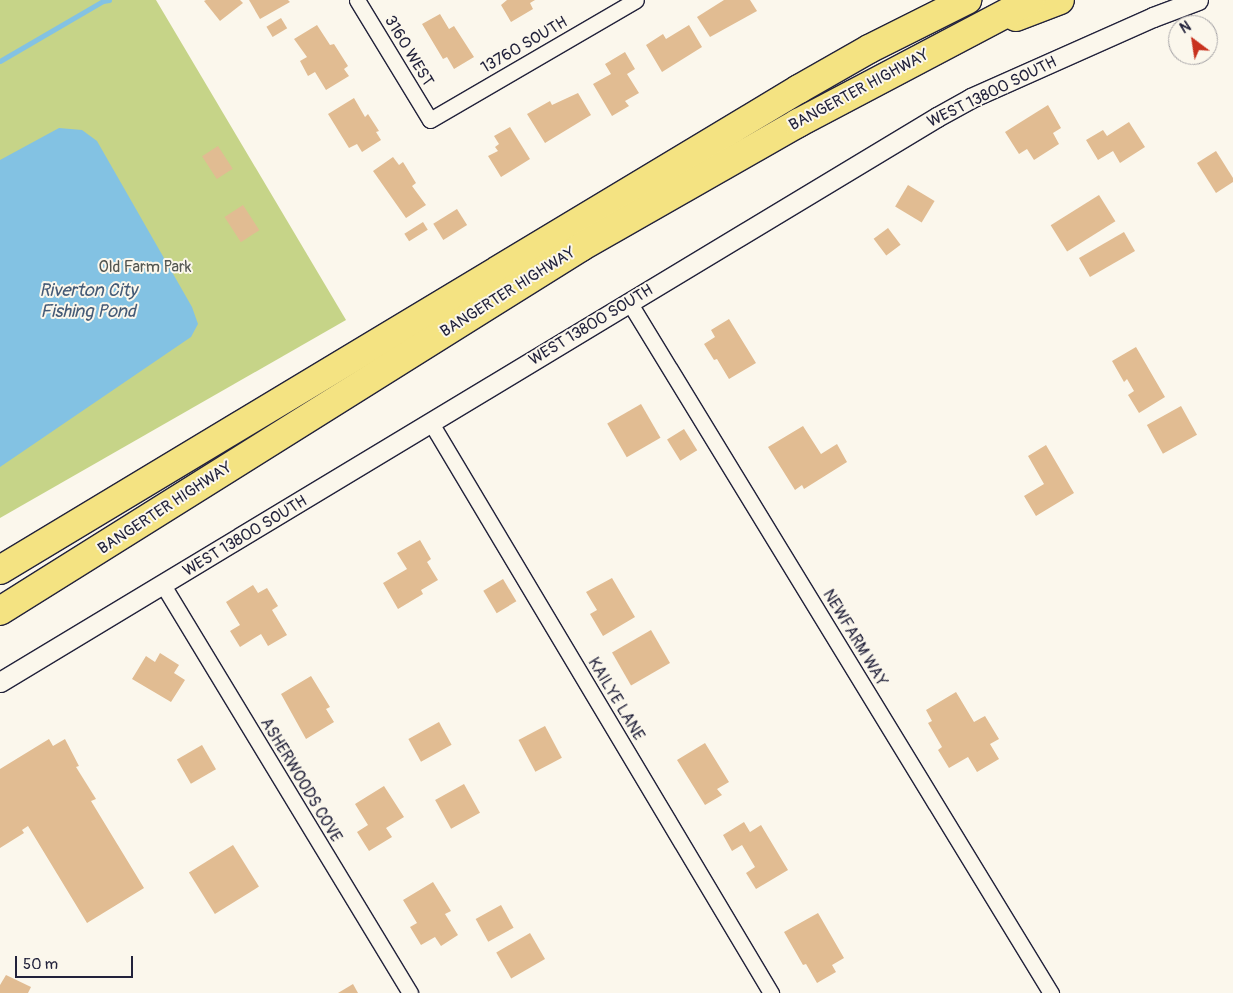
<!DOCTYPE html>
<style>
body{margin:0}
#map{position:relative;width:1233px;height:993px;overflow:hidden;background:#fbf7ec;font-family:Pangolin,sans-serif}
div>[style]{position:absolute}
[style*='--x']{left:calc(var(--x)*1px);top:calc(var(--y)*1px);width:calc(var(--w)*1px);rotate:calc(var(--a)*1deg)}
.green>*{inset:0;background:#c6d488}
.water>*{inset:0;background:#83c2e3}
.stream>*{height:4.5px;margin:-2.25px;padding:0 2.25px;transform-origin:2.25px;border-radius:2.25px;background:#83c2e3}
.building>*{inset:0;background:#e1bc92;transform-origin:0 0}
.roads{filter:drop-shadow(1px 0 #22223b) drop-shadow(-1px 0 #22223b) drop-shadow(0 1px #22223b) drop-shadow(0 -1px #22223b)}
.minor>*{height:15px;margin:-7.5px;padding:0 7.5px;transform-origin:7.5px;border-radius:7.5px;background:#fbf7ec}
.tertiary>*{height:19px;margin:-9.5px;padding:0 9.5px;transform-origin:9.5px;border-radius:9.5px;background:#fbf7ec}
.motorway>*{height:28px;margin:-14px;padding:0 14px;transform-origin:14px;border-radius:14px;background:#f4e382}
span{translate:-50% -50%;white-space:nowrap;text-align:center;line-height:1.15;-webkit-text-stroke:4px #fbf7ec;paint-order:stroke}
.street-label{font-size:16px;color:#22223b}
.park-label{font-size:16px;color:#535752}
.water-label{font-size:18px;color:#445a76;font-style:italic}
.north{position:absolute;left:1168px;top:15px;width:50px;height:50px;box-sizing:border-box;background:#fbf7ec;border:1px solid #a4a2a5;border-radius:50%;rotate:329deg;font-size:14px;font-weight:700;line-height:20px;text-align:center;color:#22223b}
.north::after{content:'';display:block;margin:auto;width:18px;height:22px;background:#c8321e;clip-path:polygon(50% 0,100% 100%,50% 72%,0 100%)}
.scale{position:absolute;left:15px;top:956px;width:118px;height:22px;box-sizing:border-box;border:2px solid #22223b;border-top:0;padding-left:6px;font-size:15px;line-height:18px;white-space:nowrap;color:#22223b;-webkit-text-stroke:4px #fbf7ec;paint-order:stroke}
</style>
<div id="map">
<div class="green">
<div style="clip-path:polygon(0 0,156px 0,346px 320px,0 518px)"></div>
</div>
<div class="water">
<div style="clip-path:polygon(59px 128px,82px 130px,97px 141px,192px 307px,198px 324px,191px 337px,0 467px,0 160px)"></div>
</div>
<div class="stream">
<div style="--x:0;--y:61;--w:119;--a:-30.2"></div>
<div style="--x:103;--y:1;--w:6;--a:-9"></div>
</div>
<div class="building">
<div style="clip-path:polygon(206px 0,240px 0,243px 3px,220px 21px,204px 1px)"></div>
<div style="clip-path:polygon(249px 0,288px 0,290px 2px,260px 19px)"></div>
<div style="clip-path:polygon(507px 0,535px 0,530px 3px,533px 9px,511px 22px,501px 5px)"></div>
<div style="clip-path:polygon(724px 0,750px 0,757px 11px,710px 37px,697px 17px)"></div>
<div style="clip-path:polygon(440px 14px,449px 29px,454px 26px,474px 57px,454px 69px,447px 57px,443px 59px,422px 24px)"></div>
<div style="left:281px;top:18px;width:12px;height:17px;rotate:59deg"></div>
<div style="clip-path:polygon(317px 25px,330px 45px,334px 44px,348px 66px,344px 69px,349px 76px,326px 90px,315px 72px,308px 76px,300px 61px,307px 57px,294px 39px)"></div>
<div style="clip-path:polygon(689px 25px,702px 47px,662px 72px,646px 45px,663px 34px,666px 39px)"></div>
<div style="clip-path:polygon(625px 52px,635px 69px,627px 74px,639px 93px,625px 101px,629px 106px,612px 116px,593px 84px,611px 74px,605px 64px)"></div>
<div style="clip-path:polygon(578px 93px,591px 115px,545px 143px,527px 114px,550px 101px,552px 105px)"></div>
<div style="clip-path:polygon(354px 98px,365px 117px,368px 114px,379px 131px,376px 132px,381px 140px,362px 152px,357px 144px,349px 148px,328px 114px)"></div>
<div style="clip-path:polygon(1048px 105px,1061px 128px,1053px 133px,1059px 144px,1034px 160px,1027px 149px,1019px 154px,1005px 132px)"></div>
<div style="clip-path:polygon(1129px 122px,1145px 147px,1120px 163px,1113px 151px,1098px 160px,1086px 140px,1103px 130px,1107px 136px)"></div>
<div style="clip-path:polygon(510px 127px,530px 159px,501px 177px,488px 156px,498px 151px,495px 147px,499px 144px,494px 136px)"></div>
<div style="left:218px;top:146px;width:27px;height:19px;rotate:57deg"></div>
<div style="clip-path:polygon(1216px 151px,1233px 178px,1233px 182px,1216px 193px,1197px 163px)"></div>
<div style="clip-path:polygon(393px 157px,399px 165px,403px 162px,416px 183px,412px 186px,426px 205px,406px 218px,373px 171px)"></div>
<div style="left:908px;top:185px;width:31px;height:25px;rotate:31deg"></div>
<div style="left:1099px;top:195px;width:31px;height:57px;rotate:58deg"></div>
<div style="left:243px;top:205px;width:30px;height:22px;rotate:57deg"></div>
<div style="left:457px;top:209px;width:19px;height:28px;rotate:58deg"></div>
<div style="left:423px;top:222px;width:9px;height:22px;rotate:58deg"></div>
<div style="left:888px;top:228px;width:21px;height:18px;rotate:53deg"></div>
<div style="left:1124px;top:232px;width:22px;height:52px;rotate:60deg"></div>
<div style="clip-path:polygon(729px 319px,756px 363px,729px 379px,717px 359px,714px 360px,704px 344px,715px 337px,711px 330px)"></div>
<div style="clip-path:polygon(1136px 347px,1165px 397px,1139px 413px,1128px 395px,1134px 391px,1127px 379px,1124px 382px,1112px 361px)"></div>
<div style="left:641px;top:404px;width:39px;height:39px;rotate:60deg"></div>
<div style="left:1181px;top:406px;width:33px;height:39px;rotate:61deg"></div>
<div style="clip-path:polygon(803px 426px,821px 454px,837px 444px,847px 462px,804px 489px,802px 485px,795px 490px,768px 447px)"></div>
<div style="left:684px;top:429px;width:25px;height:20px;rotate:58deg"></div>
<div style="clip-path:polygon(1046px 445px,1074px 493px,1036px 516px,1024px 496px,1044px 484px,1028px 456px)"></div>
<div style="clip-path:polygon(420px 540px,431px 559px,427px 562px,438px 580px,421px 590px,423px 594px,398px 609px,383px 583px,407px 569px,397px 553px)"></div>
<div style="clip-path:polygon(612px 578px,635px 617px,603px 636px,590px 614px,597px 610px,586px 592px)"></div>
<div style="left:503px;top:579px;width:26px;height:23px;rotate:59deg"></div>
<div style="clip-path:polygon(253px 585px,258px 593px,267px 588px,278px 606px,272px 610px,287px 635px,268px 646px,261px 634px,240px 647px,230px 631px,240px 625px,226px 602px)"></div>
<div style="left:651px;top:630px;width:38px;height:45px;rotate:60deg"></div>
<div style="clip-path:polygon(160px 653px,179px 665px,174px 673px,185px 680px,171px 702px,132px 679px,146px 656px,155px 662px)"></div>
<div style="clip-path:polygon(311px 676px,330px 707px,326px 709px,334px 722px,306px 739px,281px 694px)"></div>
<div style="clip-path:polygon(956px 692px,974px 722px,985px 716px,999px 739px,990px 744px,999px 759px,977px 772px,968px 757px,949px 768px,938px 750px,942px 747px,928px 723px,932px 721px,926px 710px)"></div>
<div style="left:439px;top:722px;width:26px;height:35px;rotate:61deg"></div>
<div style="left:545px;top:726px;width:36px;height:30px;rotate:62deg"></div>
<div style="clip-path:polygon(49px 739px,53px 746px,65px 739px,79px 766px,76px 767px,96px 799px,91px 801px,144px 888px,87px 923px,28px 826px,22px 830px,24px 833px,0 848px,0 769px)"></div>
<div style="clip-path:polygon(705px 743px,729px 782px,717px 789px,722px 795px,705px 805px,677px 760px)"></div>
<div style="left:202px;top:745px;width:28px;height:29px;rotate:60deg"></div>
<div style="left:464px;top:784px;width:33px;height:33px;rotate:61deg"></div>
<div style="clip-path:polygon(384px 786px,404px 817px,386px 828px,392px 837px,369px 851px,357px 832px,368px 825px,355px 804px)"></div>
<div style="clip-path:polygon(744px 822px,750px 832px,761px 825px,788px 870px,756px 889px,746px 873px,755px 867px,742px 845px,732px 851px,723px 835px)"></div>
<div style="left:233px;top:845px;width:49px;height:52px;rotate:58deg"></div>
<div style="clip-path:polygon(433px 882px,451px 911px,445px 914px,458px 935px,441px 946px,435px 937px,421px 945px,410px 927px,417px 923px,403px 900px)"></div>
<div style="left:501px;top:905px;width:26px;height:29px;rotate:61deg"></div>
<div style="clip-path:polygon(818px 913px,844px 958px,832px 965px,836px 972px,817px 983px,806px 964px,803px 965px,784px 932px)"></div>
<div style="left:530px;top:933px;width:30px;height:39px;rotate:60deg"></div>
<div style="clip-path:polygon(6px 975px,31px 987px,28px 993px,0 993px,0 985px)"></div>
<div style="clip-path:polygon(353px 984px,358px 993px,338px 993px)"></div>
</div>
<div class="roads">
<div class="minor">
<div style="--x:357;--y:0;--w:140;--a:58.7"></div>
<div style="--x:430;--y:120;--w:238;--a:-30.2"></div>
<div style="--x:629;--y:302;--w:810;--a:58.59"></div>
<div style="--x:431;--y:423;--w:664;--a:59.18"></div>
<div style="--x:163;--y:585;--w:477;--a:58.8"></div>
</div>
<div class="tertiary">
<div style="--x:0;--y:682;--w:1094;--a:-31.09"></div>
<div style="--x:937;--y:117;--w:39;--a:-29"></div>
<div style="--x:971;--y:98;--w:199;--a:-24"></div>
<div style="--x:1153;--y:17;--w:48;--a:-20.7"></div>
</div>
<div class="motorway">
<div style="--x:1016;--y:17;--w:47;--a:-21.1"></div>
<div style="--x:0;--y:570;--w:933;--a:-31.05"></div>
<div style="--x:799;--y:89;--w:81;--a:-29.7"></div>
<div style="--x:869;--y:49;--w:110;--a:-26.6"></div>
<div style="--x:0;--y:611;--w:686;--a:-32.07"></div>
<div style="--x:581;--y:247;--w:250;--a:-29.7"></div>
<div style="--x:798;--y:123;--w:263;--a:-27.8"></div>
</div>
</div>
<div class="street-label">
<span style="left:524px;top:45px;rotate:-30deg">13760 SOUTH</span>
<span style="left:409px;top:51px;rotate:59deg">3160 WEST</span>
<span style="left:859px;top:90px;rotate:-28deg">BANGERTER HIGHWAY</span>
<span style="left:992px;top:92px;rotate:-26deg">WEST 13800 SOUTH</span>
<span style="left:508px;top:292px;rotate:-32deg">BANGERTER HIGHWAY</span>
<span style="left:591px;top:325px;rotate:-31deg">WEST 13800 SOUTH</span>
<span style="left:165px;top:508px;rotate:-33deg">BANGERTER HIGHWAY</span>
<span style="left:245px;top:536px;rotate:-31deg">WEST 13800 SOUTH</span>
<span style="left:855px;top:638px;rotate:59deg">NEWFARM WAY</span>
<span style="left:616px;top:699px;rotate:59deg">KAILYE LANE</span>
<span style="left:301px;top:780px;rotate:59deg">ASHERWOODS COVE</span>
</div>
<div class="park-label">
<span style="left:145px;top:267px">Old Farm Park</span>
</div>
<div class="water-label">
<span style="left:88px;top:302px">Riverton City<br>Fishing Pond</span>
</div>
<div class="north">N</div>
<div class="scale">50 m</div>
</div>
